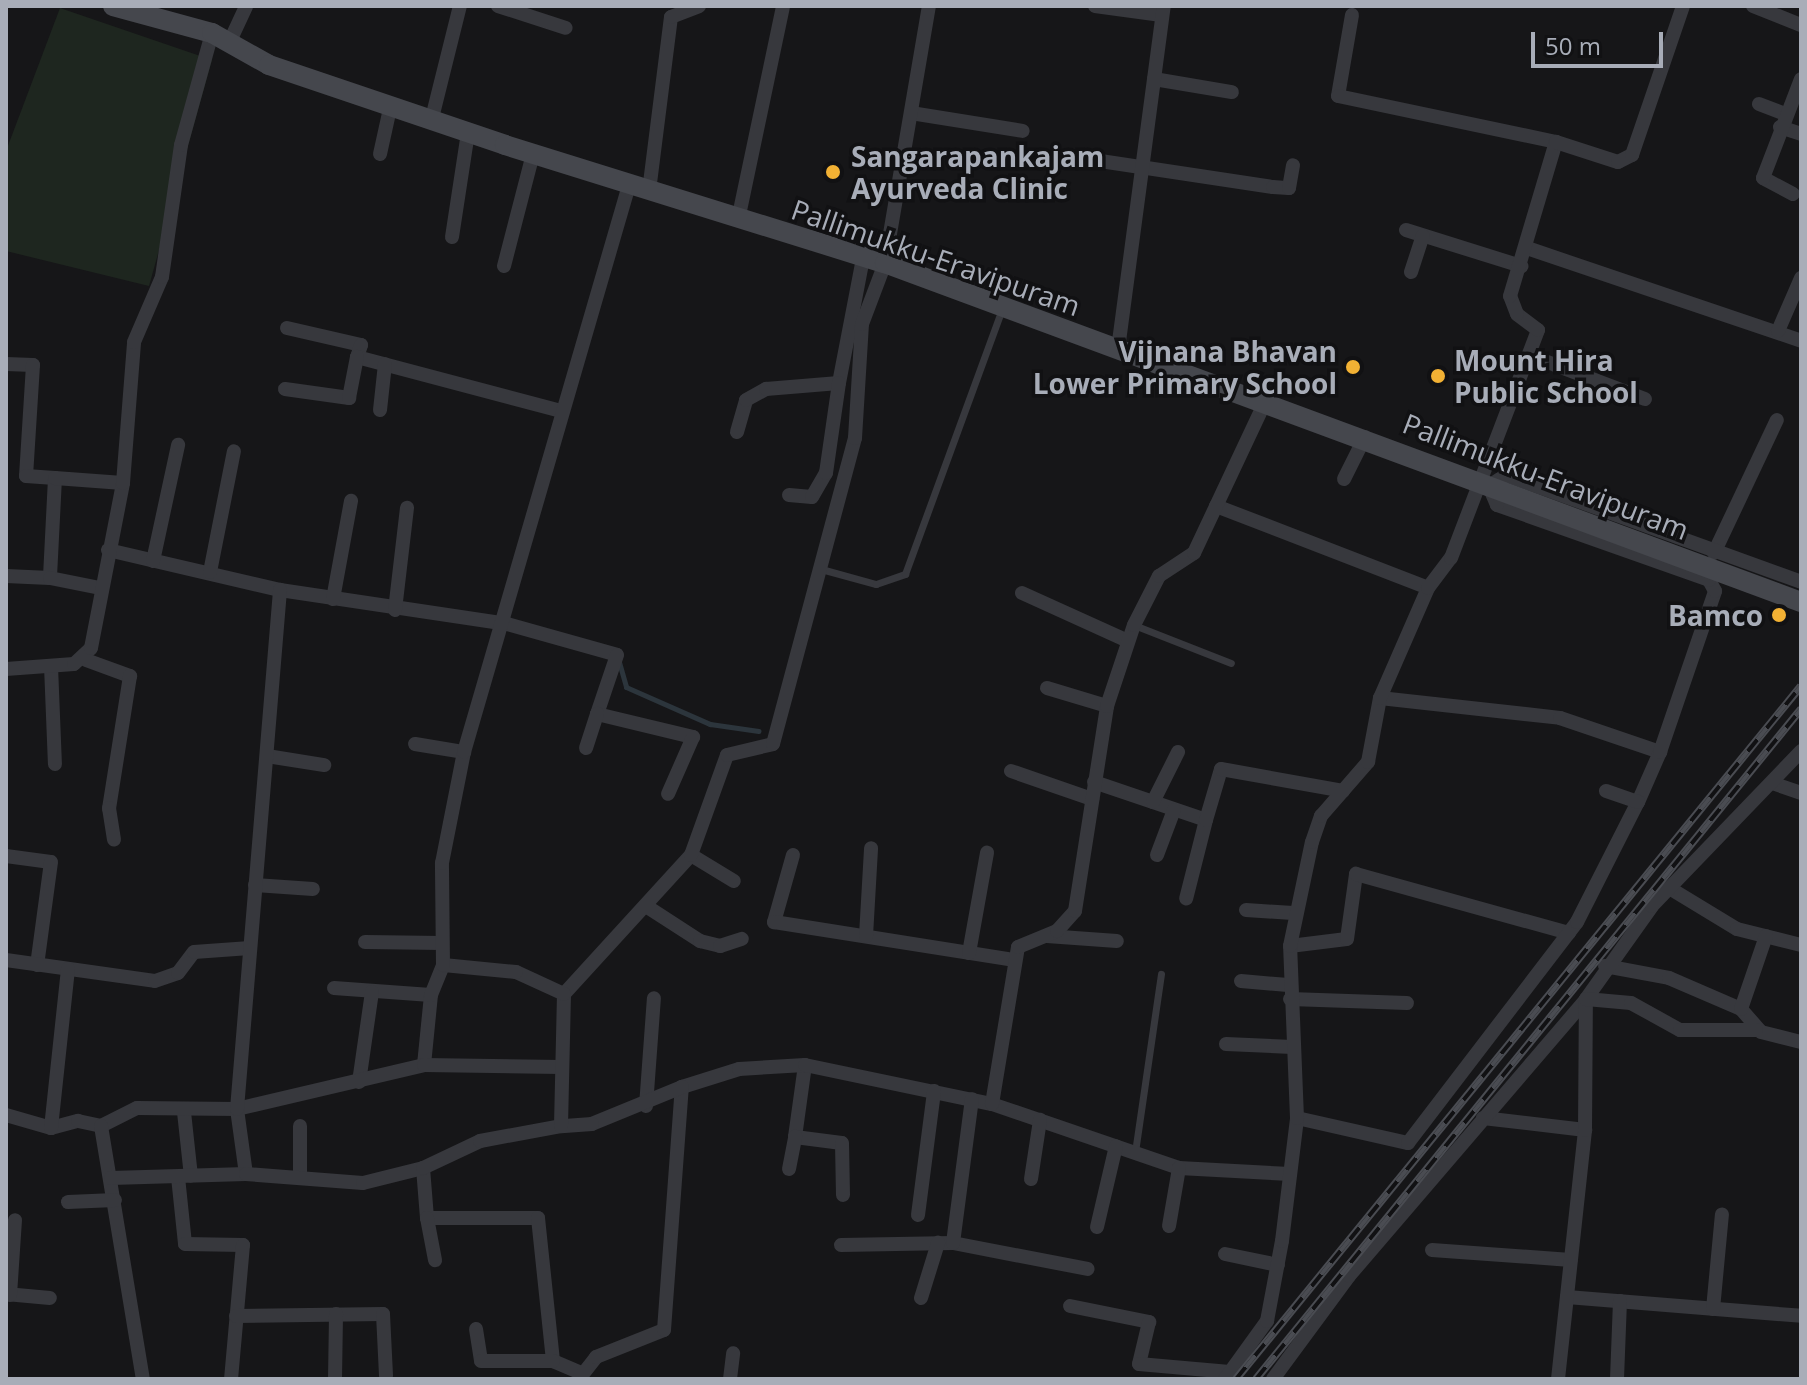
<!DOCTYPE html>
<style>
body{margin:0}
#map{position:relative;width:1807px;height:1385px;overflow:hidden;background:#161618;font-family:"Open Sans",sans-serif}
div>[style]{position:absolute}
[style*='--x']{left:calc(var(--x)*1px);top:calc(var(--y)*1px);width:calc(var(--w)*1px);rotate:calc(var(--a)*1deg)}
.green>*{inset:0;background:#1e261f}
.stream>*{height:5px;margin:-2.5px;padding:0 2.5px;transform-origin:2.5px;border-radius:2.5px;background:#2c353c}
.service>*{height:7px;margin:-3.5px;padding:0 3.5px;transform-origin:3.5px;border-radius:3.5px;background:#37383d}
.minor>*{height:14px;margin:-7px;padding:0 7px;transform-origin:7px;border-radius:7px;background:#37383d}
.secondary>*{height:20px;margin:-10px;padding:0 10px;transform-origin:10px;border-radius:10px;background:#45474d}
.rail>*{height:8px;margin-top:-4px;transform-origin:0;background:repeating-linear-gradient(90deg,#111113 0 15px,#4a4c52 0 30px);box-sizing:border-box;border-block:2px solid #4a4c52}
.dots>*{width:22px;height:22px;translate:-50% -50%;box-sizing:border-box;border:4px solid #111113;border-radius:50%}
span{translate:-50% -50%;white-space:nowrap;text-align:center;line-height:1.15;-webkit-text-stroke:7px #111113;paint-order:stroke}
.poi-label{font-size:28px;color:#a8adb8;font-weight:700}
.left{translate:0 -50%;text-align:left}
.right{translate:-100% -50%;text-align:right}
.street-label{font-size:28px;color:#a8adb8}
.frame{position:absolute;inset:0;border:8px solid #a8adb8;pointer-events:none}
.scale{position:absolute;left:1531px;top:32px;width:132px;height:36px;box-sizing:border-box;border:4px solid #a8adb8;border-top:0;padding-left:10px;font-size:24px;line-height:28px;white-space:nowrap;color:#a8adb8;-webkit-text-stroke:6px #111113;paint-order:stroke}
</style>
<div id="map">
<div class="green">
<div style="clip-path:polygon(60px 8px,212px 60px,149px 286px,6px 251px,6px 151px)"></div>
</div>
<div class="stream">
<div style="--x:619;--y:662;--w:26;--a:74"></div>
<div style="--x:626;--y:687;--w:92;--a:23.8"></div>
<div style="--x:710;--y:724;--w:49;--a:8.1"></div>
</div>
<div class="service">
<div style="--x:821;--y:569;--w:57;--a:15.3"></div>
<div style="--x:876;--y:584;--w:31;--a:-19"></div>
<div style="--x:905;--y:574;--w:280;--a:-69.9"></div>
<div style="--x:1134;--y:625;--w:104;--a:21.4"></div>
<div style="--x:1135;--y:1152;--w:180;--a:-81.7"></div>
</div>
<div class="minor">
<div style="--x:498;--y:6;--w:71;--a:17.9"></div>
<div style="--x:1095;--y:6;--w:67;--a:7.8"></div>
<div style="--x:1753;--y:6;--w:52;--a:21.6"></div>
<div style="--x:1352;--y:15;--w:82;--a:99.8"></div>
<div style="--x:1338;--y:96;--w:223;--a:11.9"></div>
<div style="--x:230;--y:41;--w:38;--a:-65"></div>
<div style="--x:1154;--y:79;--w:79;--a:9.5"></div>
<div style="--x:1759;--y:104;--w:28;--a:21"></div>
<div style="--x:911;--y:113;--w:113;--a:9.1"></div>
<div style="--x:432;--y:118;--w:115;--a:-76"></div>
<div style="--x:1780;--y:127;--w:22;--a:18"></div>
<div style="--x:380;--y:154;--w:51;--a:-77.6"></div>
<div style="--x:1074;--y:157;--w:201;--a:8.6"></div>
<div style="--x:1273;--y:187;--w:16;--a:4"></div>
<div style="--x:1289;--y:188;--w:23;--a:-80"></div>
<div style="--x:649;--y:191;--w:175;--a:-82.8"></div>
<div style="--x:671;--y:17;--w:30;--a:-21"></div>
<div style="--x:1793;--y:194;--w:34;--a:-152"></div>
<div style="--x:1763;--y:178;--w:106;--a:-69"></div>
<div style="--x:738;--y:220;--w:219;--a:-78.1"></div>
<div style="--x:1406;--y:230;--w:121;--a:17.4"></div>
<div style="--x:452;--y:237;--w:105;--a:-81.3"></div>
<div style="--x:1527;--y:248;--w:289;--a:18.7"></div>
<div style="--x:504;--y:266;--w:116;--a:-75.5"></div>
<div style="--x:1411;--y:272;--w:38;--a:-72"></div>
<div style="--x:287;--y:328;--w:76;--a:12.9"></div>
<div style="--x:361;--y:345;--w:13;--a:108"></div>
<div style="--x:357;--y:357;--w:212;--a:14.8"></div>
<div style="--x:1778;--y:331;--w:58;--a:-66.5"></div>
<div style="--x:1118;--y:349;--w:346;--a:-82.4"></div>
<div style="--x:1529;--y:355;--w:124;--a:20.8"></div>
<div style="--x:6;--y:364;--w:27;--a:2"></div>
<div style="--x:33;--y:365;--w:111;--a:93.6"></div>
<div style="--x:26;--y:476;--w:29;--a:4"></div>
<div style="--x:55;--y:478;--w:100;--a:92.9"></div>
<div style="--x:50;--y:578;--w:44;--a:-177.4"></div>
<div style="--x:285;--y:389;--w:65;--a:8"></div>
<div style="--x:349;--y:398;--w:42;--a:-79"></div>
<div style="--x:380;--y:410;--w:46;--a:-83.8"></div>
<div style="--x:737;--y:432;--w:33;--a:-74"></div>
<div style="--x:746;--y:400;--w:23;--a:-29"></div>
<div style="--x:766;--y:389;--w:73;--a:-4.7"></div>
<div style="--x:839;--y:383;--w:127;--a:-79.1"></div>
<div style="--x:55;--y:478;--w:68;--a:4.2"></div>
<div style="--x:1344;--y:479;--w:47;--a:-63.4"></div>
<div style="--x:789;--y:495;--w:23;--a:5"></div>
<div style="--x:812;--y:497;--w:28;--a:-60"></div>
<div style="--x:826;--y:473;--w:91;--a:-81.8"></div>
<div style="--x:1216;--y:506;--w:227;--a:21.1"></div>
<div style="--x:108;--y:550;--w:177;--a:13.1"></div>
<div style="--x:280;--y:590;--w:230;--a:8.5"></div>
<div style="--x:507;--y:624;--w:114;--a:15.7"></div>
<div style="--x:617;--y:655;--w:62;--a:108.7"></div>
<div style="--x:597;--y:714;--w:99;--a:13.5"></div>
<div style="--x:693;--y:737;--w:62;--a:113.7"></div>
<div style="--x:1714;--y:553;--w:147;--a:-64.7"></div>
<div style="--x:153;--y:561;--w:119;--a:-77.8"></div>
<div style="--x:210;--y:572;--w:123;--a:-78.8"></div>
<div style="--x:50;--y:578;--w:51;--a:11.3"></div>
<div style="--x:1022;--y:593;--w:116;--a:24.4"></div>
<div style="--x:333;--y:599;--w:100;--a:-79.6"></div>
<div style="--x:395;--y:610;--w:103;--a:-83.3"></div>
<div style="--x:86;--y:660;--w:47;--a:20"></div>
<div style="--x:130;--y:676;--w:134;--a:99"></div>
<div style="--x:109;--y:808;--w:32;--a:81"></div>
<div style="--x:51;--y:666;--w:98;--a:87.7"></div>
<div style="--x:6;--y:669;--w:68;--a:-4.2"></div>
<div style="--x:74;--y:664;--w:23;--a:-43"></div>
<div style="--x:91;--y:648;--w:168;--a:-79"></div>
<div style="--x:123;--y:483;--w:141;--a:-85.5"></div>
<div style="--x:134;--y:342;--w:71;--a:-66.7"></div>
<div style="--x:162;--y:277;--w:133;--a:-81.8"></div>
<div style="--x:181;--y:145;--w:116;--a:-74.5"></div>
<div style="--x:1047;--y:688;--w:63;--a:16.7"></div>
<div style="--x:1380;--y:698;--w:181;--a:6.3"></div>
<div style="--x:1560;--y:718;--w:106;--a:18.8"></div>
<div style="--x:1660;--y:752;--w:55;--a:113.7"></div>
<div style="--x:415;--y:744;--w:50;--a:9.3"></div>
<div style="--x:586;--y:748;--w:36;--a:-72"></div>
<div style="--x:1660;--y:752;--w:170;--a:-71.1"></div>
<div style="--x:1715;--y:591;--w:13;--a:-119"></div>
<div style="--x:1709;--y:580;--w:225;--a:-160.5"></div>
<div style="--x:1497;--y:505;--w:21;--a:-113"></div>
<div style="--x:1489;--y:486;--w:20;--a:-33"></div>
<div style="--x:1506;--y:475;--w:314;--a:19.9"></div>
<div style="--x:267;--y:756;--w:58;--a:9"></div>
<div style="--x:1011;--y:771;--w:86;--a:19.1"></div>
<div style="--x:1094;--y:782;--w:118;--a:18.7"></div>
<div style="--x:1206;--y:820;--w:81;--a:104.2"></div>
<div style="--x:1775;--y:784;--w:28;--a:19"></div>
<div style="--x:1153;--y:802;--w:56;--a:-63.4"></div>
<div style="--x:1206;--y:820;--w:53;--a:-73.6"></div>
<div style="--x:1221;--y:769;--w:124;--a:10.2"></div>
<div style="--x:691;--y:855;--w:50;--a:31.2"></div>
<div style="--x:793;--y:855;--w:70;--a:105.8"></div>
<div style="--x:774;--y:922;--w:244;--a:9"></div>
<div style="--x:1157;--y:855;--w:48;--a:-69.3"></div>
<div style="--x:6;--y:856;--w:45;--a:7.6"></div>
<div style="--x:51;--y:862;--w:104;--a:97.7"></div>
<div style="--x:255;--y:885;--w:58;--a:3.9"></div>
<div style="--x:1671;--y:889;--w:77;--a:31.2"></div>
<div style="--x:1737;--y:929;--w:66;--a:14"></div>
<div style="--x:649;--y:908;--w:61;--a:32.9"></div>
<div style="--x:700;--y:941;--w:21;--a:14"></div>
<div style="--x:720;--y:946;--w:23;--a:-18"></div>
<div style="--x:1246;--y:910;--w:47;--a:3.7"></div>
<div style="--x:866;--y:936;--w:88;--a:-86.7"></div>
<div style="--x:1047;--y:936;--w:70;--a:4.1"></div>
<div style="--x:365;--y:942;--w:77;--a:0.7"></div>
<div style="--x:1290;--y:946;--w:57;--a:-7"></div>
<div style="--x:1347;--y:939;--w:66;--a:-82.1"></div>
<div style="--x:1356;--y:874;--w:221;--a:15.5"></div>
<div style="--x:969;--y:953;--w:102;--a:-79.8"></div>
<div style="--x:6;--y:960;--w:150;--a:8"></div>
<div style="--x:155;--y:981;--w:24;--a:-19"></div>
<div style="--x:178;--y:973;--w:26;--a:-53"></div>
<div style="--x:194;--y:952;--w:56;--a:-4.1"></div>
<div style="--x:1605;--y:966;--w:65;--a:10.6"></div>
<div style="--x:1669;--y:978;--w:78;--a:23.3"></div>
<div style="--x:1741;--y:1009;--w:30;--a:49"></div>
<div style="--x:1761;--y:1032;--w:41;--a:14"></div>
<div style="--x:1241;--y:981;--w:47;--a:4.9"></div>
<div style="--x:334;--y:988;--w:97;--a:4.1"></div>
<div style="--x:564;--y:994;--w:188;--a:-47.6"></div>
<div style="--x:691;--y:855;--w:106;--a:-70.2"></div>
<div style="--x:727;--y:755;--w:47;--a:-13.4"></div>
<div style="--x:773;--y:744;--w:317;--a:-75"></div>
<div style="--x:855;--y:438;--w:114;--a:-86.5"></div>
<div style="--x:862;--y:324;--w:65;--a:-69.3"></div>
<div style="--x:885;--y:263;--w:261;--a:-80.3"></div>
<div style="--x:1290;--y:999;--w:117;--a:2"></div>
<div style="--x:1741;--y:1009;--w:77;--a:-71.1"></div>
<div style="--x:1226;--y:1044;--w:66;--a:2.6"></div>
<div style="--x:424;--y:1065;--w:70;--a:-84.3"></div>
<div style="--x:431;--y:995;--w:32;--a:-68"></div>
<div style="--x:805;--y:1065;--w:73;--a:97.9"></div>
<div style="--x:795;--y:1137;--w:47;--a:7.3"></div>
<div style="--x:842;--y:1143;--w:52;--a:88.9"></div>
<div style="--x:359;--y:1082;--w:91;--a:-81.8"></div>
<div style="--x:682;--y:1087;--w:60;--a:-17.5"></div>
<div style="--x:739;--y:1069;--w:66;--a:-3.5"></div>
<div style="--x:805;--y:1065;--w:191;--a:11.8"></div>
<div style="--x:992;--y:1104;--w:198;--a:18.9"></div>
<div style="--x:1179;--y:1168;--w:111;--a:3.1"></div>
<div style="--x:992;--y:1104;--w:159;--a:-80.6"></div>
<div style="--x:1018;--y:947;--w:42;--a:-22.3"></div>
<div style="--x:1057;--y:931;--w:27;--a:-48"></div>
<div style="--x:1075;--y:911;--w:207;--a:-81.1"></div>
<div style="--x:1107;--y:706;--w:85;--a:-71.6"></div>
<div style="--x:1134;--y:625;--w:55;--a:-63"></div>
<div style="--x:1159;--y:576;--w:42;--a:-33.3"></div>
<div style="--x:1194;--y:553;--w:169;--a:-64.8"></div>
<div style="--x:646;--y:1106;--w:108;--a:-85.8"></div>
<div style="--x:184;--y:1112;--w:64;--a:83.8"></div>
<div style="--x:6;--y:1115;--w:47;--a:16.1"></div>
<div style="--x:51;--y:1128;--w:28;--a:-15"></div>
<div style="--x:78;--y:1121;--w:24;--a:12"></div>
<div style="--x:101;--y:1126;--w:40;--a:-26.6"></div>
<div style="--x:137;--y:1108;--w:100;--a:0.6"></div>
<div style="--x:237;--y:1109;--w:192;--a:-13.2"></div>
<div style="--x:424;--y:1065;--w:137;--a:0.8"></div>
<div style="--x:1297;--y:1118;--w:114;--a:12.7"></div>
<div style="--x:1408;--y:1143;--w:278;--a:-52.6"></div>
<div style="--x:1577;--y:922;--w:135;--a:-63.1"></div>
<div style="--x:1638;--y:802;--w:34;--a:-161"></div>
<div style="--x:1483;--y:1118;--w:103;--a:6.7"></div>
<div style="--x:101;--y:1126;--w:256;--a:80.6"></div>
<div style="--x:51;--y:1128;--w:160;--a:-83.9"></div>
<div style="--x:423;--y:1168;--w:50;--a:85.4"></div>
<div style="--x:427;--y:1218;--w:111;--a:0"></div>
<div style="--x:538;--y:1218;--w:144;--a:84"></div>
<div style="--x:553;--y:1361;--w:28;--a:23"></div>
<div style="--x:789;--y:1169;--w:33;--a:-79"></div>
<div style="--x:246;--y:1174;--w:66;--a:-97.9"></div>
<div style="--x:237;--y:1109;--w:521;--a:-85.26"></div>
<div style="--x:178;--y:1177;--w:67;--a:84"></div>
<div style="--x:185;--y:1244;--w:58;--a:1"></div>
<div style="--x:243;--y:1245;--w:135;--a:95.1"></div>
<div style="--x:300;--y:1177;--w:51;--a:-90"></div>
<div style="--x:111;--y:1178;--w:135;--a:-1.7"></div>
<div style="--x:246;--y:1174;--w:117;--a:4.4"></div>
<div style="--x:363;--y:1183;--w:62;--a:-14"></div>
<div style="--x:423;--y:1168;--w:63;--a:-25.3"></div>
<div style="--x:480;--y:1141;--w:82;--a:-10.5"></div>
<div style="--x:1031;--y:1179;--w:60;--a:-81.3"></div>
<div style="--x:68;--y:1202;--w:47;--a:-2.4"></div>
<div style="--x:918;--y:1215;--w:125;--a:-82.6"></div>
<div style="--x:427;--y:1218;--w:43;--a:79.2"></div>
<div style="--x:1169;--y:1226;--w:59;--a:-80.2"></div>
<div style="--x:1097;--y:1227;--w:83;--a:-76.8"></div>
<div style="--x:953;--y:1243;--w:137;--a:10.9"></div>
<div style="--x:841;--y:1245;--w:112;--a:-1"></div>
<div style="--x:953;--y:1243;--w:145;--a:-82.5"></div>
<div style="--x:1432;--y:1250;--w:139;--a:4.1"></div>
<div style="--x:1225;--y:1254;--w:54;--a:11.7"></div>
<div style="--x:6;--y:1294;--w:44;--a:5.2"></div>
<div style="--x:10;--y:1295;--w:75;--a:-86.2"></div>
<div style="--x:1567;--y:1297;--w:235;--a:4.6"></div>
<div style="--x:921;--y:1298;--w:58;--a:-72.8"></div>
<div style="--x:1070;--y:1306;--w:81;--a:11.4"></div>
<div style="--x:1149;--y:1322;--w:43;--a:103.4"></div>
<div style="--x:1139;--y:1364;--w:91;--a:5"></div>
<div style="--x:1713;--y:1309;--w:95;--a:-84.6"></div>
<div style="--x:236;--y:1316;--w:147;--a:-0.8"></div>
<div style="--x:383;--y:1314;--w:62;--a:87.2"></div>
<div style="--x:476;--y:1329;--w:32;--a:81"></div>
<div style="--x:481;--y:1361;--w:72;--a:0"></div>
<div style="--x:335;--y:1379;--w:65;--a:-89.1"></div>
<div style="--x:579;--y:1379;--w:28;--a:-52"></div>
<div style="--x:596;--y:1357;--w:73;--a:-21.7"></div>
<div style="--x:664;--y:1330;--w:244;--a:-85.8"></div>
<div style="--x:682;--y:1087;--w:97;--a:157.7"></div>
<div style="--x:592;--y:1124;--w:31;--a:176"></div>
<div style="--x:561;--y:1126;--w:132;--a:-88.7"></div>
<div style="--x:564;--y:994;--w:53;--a:-155.4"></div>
<div style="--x:516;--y:972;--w:73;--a:-174.5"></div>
<div style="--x:443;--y:965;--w:102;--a:-90.6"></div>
<div style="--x:442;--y:863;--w:113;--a:-78.8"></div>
<div style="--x:464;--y:752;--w:591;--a:-73.77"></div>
<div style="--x:730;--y:1379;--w:26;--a:-83"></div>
<div style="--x:1225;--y:1379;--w:72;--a:-54.1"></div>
<div style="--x:1267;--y:1321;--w:81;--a:-79.4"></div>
<div style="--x:1282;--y:1241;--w:124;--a:-83"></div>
<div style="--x:1297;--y:1118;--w:172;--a:-92.3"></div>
<div style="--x:1290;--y:946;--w:106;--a:-78.1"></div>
<div style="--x:1312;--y:842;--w:28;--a:-71"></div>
<div style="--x:1321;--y:816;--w:72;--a:-49"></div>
<div style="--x:1368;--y:762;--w:65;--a:-79.4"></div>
<div style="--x:1380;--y:698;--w:120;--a:-66.4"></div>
<div style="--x:1428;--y:588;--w:38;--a:-53"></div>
<div style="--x:1451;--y:558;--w:244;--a:-69.1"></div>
<div style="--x:1538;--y:330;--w:26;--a:-143"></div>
<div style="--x:1517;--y:314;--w:19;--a:-111"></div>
<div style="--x:1510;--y:296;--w:161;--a:-73.4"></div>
<div style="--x:1556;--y:142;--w:65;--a:17.9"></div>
<div style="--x:1618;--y:162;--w:16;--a:-27"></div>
<div style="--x:1632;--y:155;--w:157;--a:-71.1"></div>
<div style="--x:1273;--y:1379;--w:128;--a:-53.6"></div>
<div style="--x:1349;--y:1276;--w:365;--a:-49.4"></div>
<div style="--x:1586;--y:999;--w:114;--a:-54.6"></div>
<div style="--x:1652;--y:906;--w:215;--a:-46.1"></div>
<div style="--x:1558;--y:1379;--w:250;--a:-83.8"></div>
<div style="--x:1585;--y:1130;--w:131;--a:-89.6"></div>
<div style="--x:1586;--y:999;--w:45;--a:5.1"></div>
<div style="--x:1631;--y:1003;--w:56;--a:28.9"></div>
<div style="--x:1680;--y:1030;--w:76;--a:0"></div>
<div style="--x:1617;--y:1379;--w:78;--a:-87.8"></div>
</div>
<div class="secondary">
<div style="--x:113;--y:6;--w:103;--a:15.3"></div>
<div style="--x:212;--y:33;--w:65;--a:29.3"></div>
<div style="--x:269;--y:65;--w:249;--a:18.7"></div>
<div style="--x:505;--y:145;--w:398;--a:17.3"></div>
<div style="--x:885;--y:263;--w:977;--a:20.31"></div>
</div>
<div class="rail">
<div style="--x:1236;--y:1379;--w:894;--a:-50.81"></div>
<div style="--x:1256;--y:1379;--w:864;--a:-50.87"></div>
</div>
<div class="dots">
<div style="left:833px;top:172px;background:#f2b134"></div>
<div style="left:1353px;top:367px;background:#f2b134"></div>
<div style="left:1438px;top:376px;background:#f2b134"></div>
<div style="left:1779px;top:615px;background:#f2b134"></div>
</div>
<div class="poi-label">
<span class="left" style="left:851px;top:172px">Sangarapankajam<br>Ayurveda Clinic</span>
<span class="right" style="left:1337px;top:367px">Vijnana Bhavan<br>Lower Primary School</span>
<span class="left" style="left:1454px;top:376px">Mount Hira<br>Public School</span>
<span class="right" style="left:1763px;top:615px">Bamco</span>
</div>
<div class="street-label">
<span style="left:936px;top:257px;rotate:19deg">Pallimukku-Eravipuram</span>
<span style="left:1546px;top:476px;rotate:21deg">Pallimukku-Eravipuram</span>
</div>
<div class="frame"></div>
<div class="scale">50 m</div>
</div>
